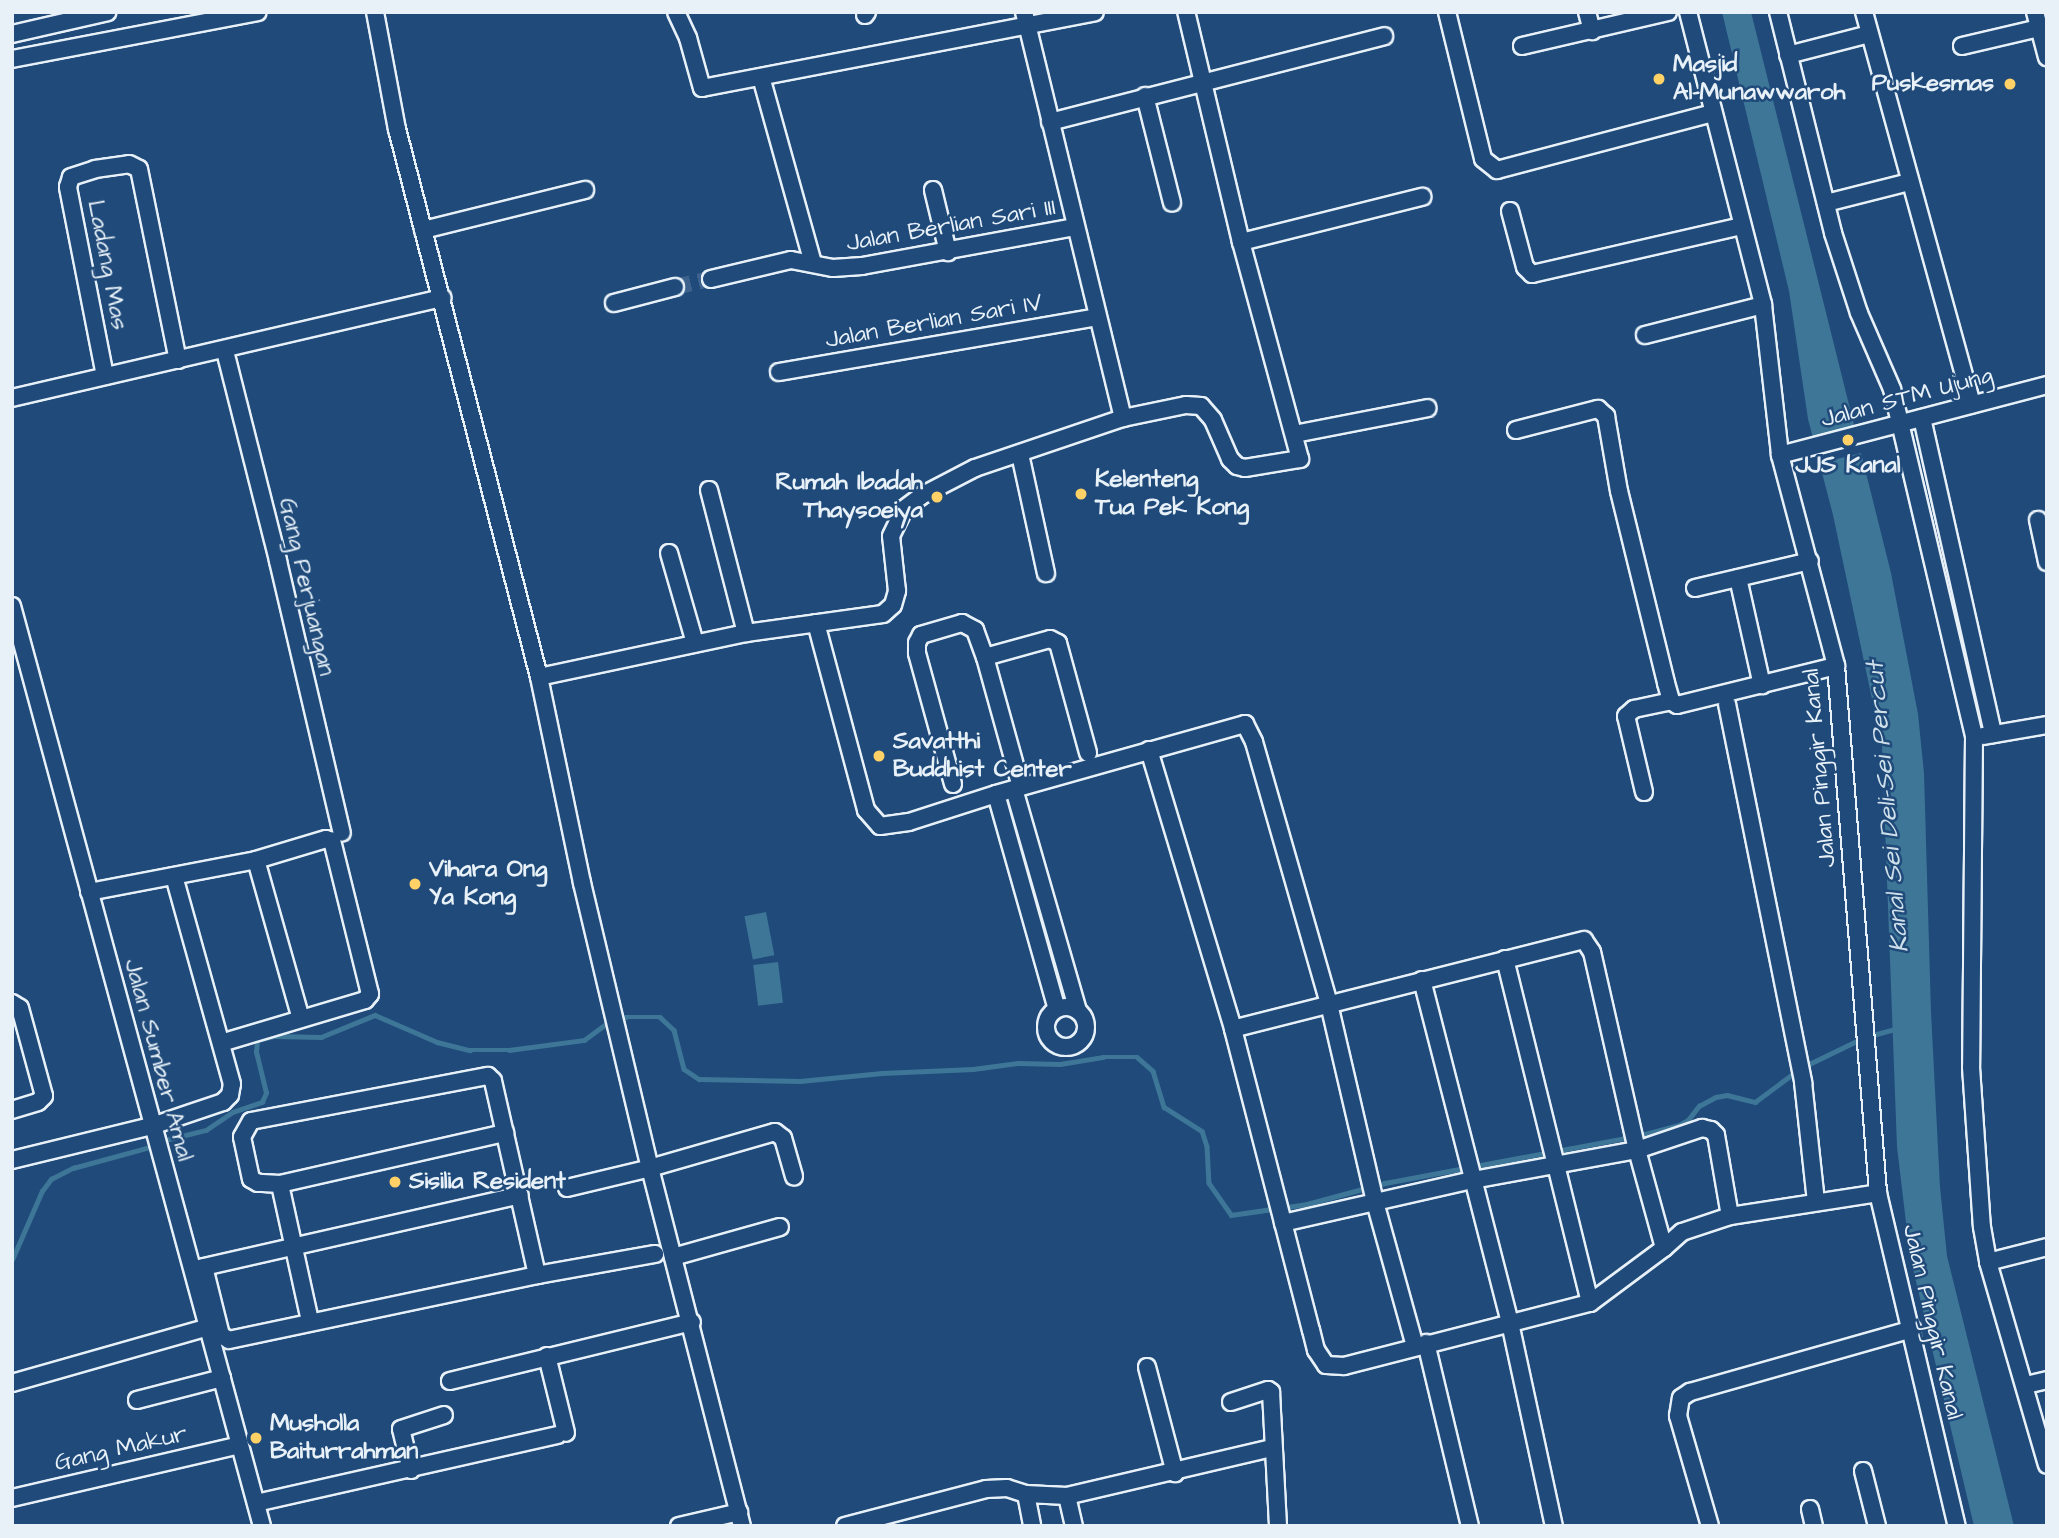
<!DOCTYPE html>
<meta charset="utf-8">
<style>
body{margin:0}
#map{position:relative;width:2059px;height:1538px;overflow:hidden;background:#1f4a7a;font-family:"Architects Daughter",sans-serif}
div>[style]{position:absolute}
[style*='--x']{left:calc(var(--x)*1px);top:calc(var(--y)*1px);width:calc(var(--w)*1px);rotate:calc(var(--a)*1deg)}
.water>*{inset:0;background:#3e7698;transform-origin:0 0}
.pier>*{inset:0;background:#1f4a7a;transform-origin:0 0}
.stream>*{height:4.5px;margin:-2.25px;padding:0 2.25px;transform-origin:2.25px;border-radius:2.25px;background:#3e7698}
.street-tunnel>*{height:16px;margin-top:-8px;transform-origin:0;background:repeating-linear-gradient(90deg,#3d638d 0 16px,transparent 0 24px)}
.roads{filter:drop-shadow(2px 0 #e8f1f8) drop-shadow(-2px 0 #e8f1f8) drop-shadow(0 2px #e8f1f8) drop-shadow(0 -2px #e8f1f8)}
.street>*{height:16px;margin:-8px;padding:0 8px;transform-origin:8px;border-radius:8px;background:#1f4a7a}
.street>.ring{margin:-8px;padding:0;box-sizing:content-box;background:none;border:16px solid #1f4a7a;border-radius:50%}
.dots>*{width:19px;height:19px;translate:-50% -50%;box-sizing:border-box;border:4px solid #1f4a7a;border-radius:50%}
span{translate:-50% -50%;white-space:nowrap;text-align:center;line-height:1.15;-webkit-text-stroke:5px #1f4a7a;paint-order:stroke}
.poi-label{font-size:24px;color:#e8f1f8;font-weight:700}
.left{translate:0 -50%;text-align:left}
.right{translate:-100% -50%;text-align:right}
.street-label{font-size:24px;color:#e8f1f8}
.water-label{font-size:26px;color:#cedfea;font-style:italic}
.frame{position:absolute;inset:0;border:14px solid #e8f1f8;pointer-events:none}
</style>
<div id="map">
<div class="water">
<div style="clip-path:polygon(1722px 12px,1751px 12px,1891px 573px,1918px 714px,1924px 773px,1931px 1012px,1940px 1187px,1947px 1256px,2014px 1526px,1974px 1526px,1910px 1256px,1897px 1147px,1882px 746px,1833px 515px,1808px 419px,1789px 291px)"></div>
<div style="left:766px;top:912px;width:44px;height:22px;rotate:79deg"></div>
<div style="left:778px;top:962px;width:41px;height:25px;rotate:83deg"></div>
</div>
<div class="pier">
<div style="left:1858px;top:428px;width:25px;height:49px;rotate:76deg"></div>
</div>
<div class="stream">
<div style="--x:1869;--y:1036;--w:30;--a:-15"></div>
<div style="--x:1638;--y:1136;--w:42;--a:-15"></div>
<div style="--x:1679;--y:1125;--w:10;--a:-29"></div>
<div style="--x:1688;--y:1120;--w:18;--a:-52"></div>
<div style="--x:1699;--y:1106;--w:19;--a:-28"></div>
<div style="--x:1716;--y:1097;--w:11;--a:-10"></div>
<div style="--x:1727;--y:1095;--w:29;--a:14"></div>
<div style="--x:1755;--y:1102;--w:57;--a:-36.5"></div>
<div style="--x:1801;--y:1068;--w:67;--a:-25.8"></div>
<div style="--x:165;--y:1140;--w:42;--a:-13.7"></div>
<div style="--x:206;--y:1130;--w:32;--a:-34"></div>
<div style="--x:233;--y:1112;--w:31;--a:-19"></div>
<div style="--x:262;--y:1102;--w:10;--a:-66"></div>
<div style="--x:266;--y:1093;--w:42;--a:-103.7"></div>
<div style="--x:256;--y:1052;--w:12;--a:-85"></div>
<div style="--x:257;--y:1040;--w:18;--a:-13"></div>
<div style="--x:275;--y:1036;--w:46;--a:1.2"></div>
<div style="--x:321;--y:1037;--w:58;--a:-22.2"></div>
<div style="--x:375;--y:1015;--w:68;--a:23.5"></div>
<div style="--x:437;--y:1042;--w:34;--a:14"></div>
<div style="--x:470;--y:1050;--w:39;--a:0"></div>
<div style="--x:509;--y:1050;--w:76;--a:-7.6"></div>
<div style="--x:584;--y:1040;--w:32;--a:-36"></div>
<div style="--x:610;--y:1021;--w:16;--a:-14"></div>
<div style="--x:626;--y:1017;--w:34;--a:0"></div>
<div style="--x:660;--y:1017;--w:19;--a:43"></div>
<div style="--x:674;--y:1030;--w:40;--a:75.6"></div>
<div style="--x:684;--y:1069;--w:18;--a:34"></div>
<div style="--x:699;--y:1079;--w:101;--a:1.1"></div>
<div style="--x:800;--y:1081;--w:82;--a:-5.6"></div>
<div style="--x:882;--y:1073;--w:91;--a:-2.5"></div>
<div style="--x:973;--y:1069;--w:45;--a:-7.6"></div>
<div style="--x:1018;--y:1063;--w:42;--a:1.4"></div>
<div style="--x:1060;--y:1064;--w:44;--a:-9.2"></div>
<div style="--x:1103;--y:1057;--w:34;--a:0"></div>
<div style="--x:1137;--y:1057;--w:21;--a:41"></div>
<div style="--x:1153;--y:1071;--w:38;--a:73"></div>
<div style="--x:1164;--y:1107;--w:45;--a:32.3"></div>
<div style="--x:1202;--y:1131;--w:16;--a:72"></div>
<div style="--x:1207;--y:1146;--w:37;--a:87"></div>
<div style="--x:1209;--y:1183;--w:39;--a:55"></div>
<div style="--x:1231;--y:1215;--w:77;--a:-8.2"></div>
<div style="--x:1307;--y:1204;--w:81;--a:-15.1"></div>
<div style="--x:1385;--y:1183;--w:249;--a:-10.6"></div>
<div style="--x:12;--y:1260;--w:75;--a:-66.5"></div>
<div style="--x:42;--y:1191;--w:15;--a:-53"></div>
<div style="--x:51;--y:1179;--w:25;--a:-27"></div>
<div style="--x:73;--y:1168;--w:76;--a:-15.3"></div>
</div>
<div class="street-tunnel">
<div style="--x:675;--y:287;--w:37;--a:-13"></div>
</div>
<div class="roads">
<div class="street">
<div style="--x:375;--y:12;--w:119;--a:79.4"></div>
<div style="--x:397;--y:129;--w:566;--a:75.47"></div>
<div style="--x:539;--y:677;--w:210;--a:78.2"></div>
<div style="--x:582;--y:883;--w:293;--a:76.6"></div>
<div style="--x:650;--y:1168;--w:370;--a:75.6"></div>
<div style="--x:676;--y:12;--w:29;--a:65"></div>
<div style="--x:688;--y:38;--w:52;--a:74.4"></div>
<div style="--x:702;--y:88;--w:400;--a:-10.9"></div>
<div style="--x:1024;--y:12;--w:418;--a:76.3"></div>
<div style="--x:1447;--y:12;--w:151;--a:76.2"></div>
<div style="--x:1483;--y:159;--w:18;--a:38"></div>
<div style="--x:1497;--y:170;--w:222;--a:-14.8"></div>
<div style="--x:1587;--y:12;--w:20;--a:75"></div>
<div style="--x:1688;--y:12;--w:302;--a:75.6"></div>
<div style="--x:1763;--y:305;--w:151;--a:83.5"></div>
<div style="--x:1780;--y:455;--w:218;--a:75.1"></div>
<div style="--x:1836;--y:666;--w:529;--a:85.44"></div>
<div style="--x:1878;--y:1193;--w:342;--a:76.7"></div>
<div style="--x:1778;--y:12;--w:228;--a:76"></div>
<div style="--x:1833;--y:233;--w:84;--a:72"></div>
<div style="--x:1859;--y:313;--w:83;--a:66.5"></div>
<div style="--x:1892;--y:389;--w:358;--a:76.7"></div>
<div style="--x:1974;--y:737;--w:330;--a:90.5"></div>
<div style="--x:1971;--y:1067;--w:160;--a:86.1"></div>
<div style="--x:1982;--y:1227;--w:36;--a:80"></div>
<div style="--x:1988;--y:1262;--w:211;--a:73.8"></div>
<div style="--x:1864;--y:12;--w:407;--a:74.6"></div>
<div style="--x:2035;--y:12;--w:47;--a:75.1"></div>
<div style="--x:865;--y:15;--w:4;--a:-56"></div>
<div style="--x:12;--y:34;--w:98;--a:-12.9"></div>
<div style="--x:1522;--y:46;--w:150;--a:-13.1"></div>
<div style="--x:1962;--y:46;--w:79;--a:-13.2"></div>
<div style="--x:1788;--y:55;--w:84;--a:-14.5"></div>
<div style="--x:12;--y:59;--w:250;--a:-10.8"></div>
<div style="--x:761;--y:77;--w:193;--a:74.4"></div>
<div style="--x:1145;--y:96;--w:110;--a:75.8"></div>
<div style="--x:1050;--y:122;--w:345;--a:-14.4"></div>
<div style="--x:933;--y:190;--w:64;--a:76.4"></div>
<div style="--x:1826;--y:203;--w:86;--a:-14.2"></div>
<div style="--x:1510;--y:211;--w:58;--a:75"></div>
<div style="--x:1525;--y:267;--w:10;--a:45"></div>
<div style="--x:1532;--y:274;--w:215;--a:-12.9"></div>
<div style="--x:423;--y:230;--w:167;--a:-13.9"></div>
<div style="--x:1241;--y:242;--w:187;--a:-14"></div>
<div style="--x:711;--y:279;--w:82;--a:-13.4"></div>
<div style="--x:791;--y:260;--w:43;--a:10.8"></div>
<div style="--x:833;--y:268;--w:29;--a:-4"></div>
<div style="--x:862;--y:266;--w:217;--a:-10.4"></div>
<div style="--x:614;--y:303;--w:63;--a:-14.7"></div>
<div style="--x:1645;--y:335;--w:122;--a:-14.3"></div>
<div style="--x:225;--y:351;--w:217;--a:75.8"></div>
<div style="--x:278;--y:561;--w:279;--a:76.8"></div>
<div style="--x:779;--y:372;--w:322;--a:-9.8"></div>
<div style="--x:105;--y:376;--w:193;--a:-101.1"></div>
<div style="--x:68;--y:187;--w:10;--a:-73"></div>
<div style="--x:71;--y:177;--w:25;--a:-18"></div>
<div style="--x:95;--y:169;--w:34;--a:-8"></div>
<div style="--x:129;--y:164;--w:11;--a:27"></div>
<div style="--x:139;--y:169;--w:195;--a:78.5"></div>
<div style="--x:12;--y:398;--w:442;--a:-13.1"></div>
<div style="--x:1922;--y:418;--w:324;--a:77.3"></div>
<div style="--x:1516;--y:430;--w:85;--a:-14.4"></div>
<div style="--x:1598;--y:409;--w:11;--a:41"></div>
<div style="--x:1606;--y:416;--w:76;--a:80.2"></div>
<div style="--x:1619;--y:491;--w:198;--a:76.2"></div>
<div style="--x:1666;--y:683;--w:19;--a:74"></div>
<div style="--x:1671;--y:701;--w:7;--a:34"></div>
<div style="--x:1677;--y:705;--w:164;--a:-13.8"></div>
<div style="--x:1294;--y:434;--w:136;--a:-11"></div>
<div style="--x:1020;--y:454;--w:122;--a:77.7"></div>
<div style="--x:1780;--y:455;--w:276;--a:-14.7"></div>
<div style="--x:709;--y:490;--w:148;--a:75.5"></div>
<div style="--x:2038;--y:520;--w:43;--a:77.9"></div>
<div style="--x:669;--y:553;--w:94;--a:73.9"></div>
<div style="--x:1738;--y:578;--w:110;--a:77.4"></div>
<div style="--x:1695;--y:588;--w:118;--a:-13.2"></div>
<div style="--x:12;--y:606;--w:953;--a:74.8"></div>
<div style="--x:816;--y:623;--w:194;--a:75"></div>
<div style="--x:866;--y:810;--w:21;--a:49"></div>
<div style="--x:880;--y:826;--w:29;--a:-8"></div>
<div style="--x:909;--y:822;--w:91;--a:-17.8"></div>
<div style="--x:996;--y:794;--w:259;--a:-15.7"></div>
<div style="--x:1245;--y:724;--w:20;--a:63"></div>
<div style="--x:1254;--y:742;--w:273;--a:74"></div>
<div style="--x:1329;--y:1004;--w:203;--a:76.9"></div>
<div style="--x:1375;--y:1202;--w:149;--a:74.5"></div>
<div style="--x:539;--y:677;--w:212;--a:-12"></div>
<div style="--x:746;--y:633;--w:138;--a:-7.9"></div>
<div style="--x:883;--y:614;--w:13;--a:-42"></div>
<div style="--x:893;--y:605;--w:15;--a:-74"></div>
<div style="--x:897;--y:591;--w:55;--a:-96.2"></div>
<div style="--x:891;--y:536;--w:30;--a:-64"></div>
<div style="--x:904;--y:509;--w:21;--a:-37"></div>
<div style="--x:921;--y:496;--w:61;--a:-27.4"></div>
<div style="--x:975;--y:468;--w:156;--a:-18.7"></div>
<div style="--x:1123;--y:418;--w:64;--a:-11.7"></div>
<div style="--x:1186;--y:405;--w:15;--a:4"></div>
<div style="--x:1201;--y:406;--w:18;--a:49"></div>
<div style="--x:1213;--y:420;--w:43;--a:66.4"></div>
<div style="--x:1230;--y:459;--w:10;--a:45"></div>
<div style="--x:1237;--y:466;--w:8;--a:14"></div>
<div style="--x:1245;--y:468;--w:56;--a:-9.3"></div>
<div style="--x:1300;--y:459;--w:225;--a:-105.2"></div>
<div style="--x:1241;--y:242;--w:236;--a:-103.4"></div>
<div style="--x:1727;--y:704;--w:386;--a:78.6"></div>
<div style="--x:1803;--y:1082;--w:120;--a:83.8"></div>
<div style="--x:1983;--y:736;--w:65;--a:-9.8"></div>
<div style="--x:1149;--y:750;--w:291;--a:73.2"></div>
<div style="--x:953;--y:784;--w:136;--a:-105.4"></div>
<div style="--x:917;--y:653;--w:10;--a:-90"></div>
<div style="--x:917;--y:643;--w:9;--a:-63"></div>
<div style="--x:921;--y:635;--w:43;--a:-16.3"></div>
<div style="--x:962;--y:623;--w:15;--a:28"></div>
<div style="--x:975;--y:630;--w:29;--a:70"></div>
<div style="--x:1021;--y:787;--w:135;--a:-105.5"></div>
<div style="--x:985;--y:657;--w:67;--a:-15.5"></div>
<div style="--x:1050;--y:639;--w:9;--a:27"></div>
<div style="--x:1058;--y:643;--w:114;--a:74.7"></div>
<div style="--x:1014;--y:789;--w:231;--a:73.9"></div>
<div style="--x:1644;--y:792;--w:78;--a:-103.3"></div>
<div style="--x:1626;--y:716;--w:11;--a:-41"></div>
<div style="--x:1634;--y:709;--w:38;--a:-12"></div>
<div style="--x:996;--y:794;--w:223;--a:74.2"></div>
<div style="--x:89;--y:892;--w:170;--a:-10.8"></div>
<div style="--x:256;--y:860;--w:165;--a:74.2"></div>
<div style="--x:1505;--y:959;--w:354;--a:76.1"></div>
<div style="--x:1422;--y:980;--w:354;--a:75.6"></div>
<div style="--x:1510;--y:1323;--w:208;--a:77.8"></div>
<div style="--x:12;--y:1003;--w:9;--a:32"></div>
<div style="--x:20;--y:1008;--w:91;--a:74.7"></div>
<div style="--x:44;--y:1096;--w:8;--a:135"></div>
<div style="--x:38;--y:1102;--w:27;--a:163"></div>
<div class="ring" style="left:1046px;top:1007px;width:24px;height:24px"></div>
<div style="--x:221;--y:1043;--w:150;--a:-16.6"></div>
<div style="--x:365;--y:1000;--w:8;--a:-50"></div>
<div style="--x:370;--y:994;--w:158;--a:-103.9"></div>
<div style="--x:332;--y:841;--w:6;--a:-162"></div>
<div style="--x:326;--y:839;--w:73;--a:163.3"></div>
<div style="--x:12;--y:1160;--w:144;--a:-13.7"></div>
<div style="--x:152;--y:1126;--w:75;--a:-18.7"></div>
<div style="--x:223;--y:1102;--w:10;--a:-45"></div>
<div style="--x:230;--y:1095;--w:11;--a:-80"></div>
<div style="--x:232;--y:1084;--w:216;--a:-105.6"></div>
<div style="--x:280;--y:1184;--w:22;--a:-177"></div>
<div style="--x:258;--y:1183;--w:8;--a:-150"></div>
<div style="--x:251;--y:1179;--w:43;--a:-102.1"></div>
<div style="--x:242;--y:1137;--w:18;--a:-61"></div>
<div style="--x:251;--y:1121;--w:241;--a:-10.8"></div>
<div style="--x:488;--y:1076;--w:7;--a:45"></div>
<div style="--x:493;--y:1081;--w:199;--a:77.2"></div>
<div style="--x:567;--y:1188;--w:85;--a:-13.5"></div>
<div style="--x:650;--y:1168;--w:130;--a:-16.1"></div>
<div style="--x:775;--y:1132;--w:10;--a:37"></div>
<div style="--x:783;--y:1138;--w:40;--a:74"></div>
<div style="--x:1283;--y:1223;--w:195;--a:-12.8"></div>
<div style="--x:1473;--y:1180;--w:167;--a:-10.4"></div>
<div style="--x:1637;--y:1150;--w:69;--a:-18.7"></div>
<div style="--x:1702;--y:1128;--w:9;--a:13"></div>
<div style="--x:1711;--y:1130;--w:7;--a:45"></div>
<div style="--x:1716;--y:1135;--w:82;--a:80.2"></div>
<div style="--x:1664;--y:1248;--w:102;--a:-105.4"></div>
<div style="--x:1637;--y:1150;--w:203;--a:-102.8"></div>
<div style="--x:1592;--y:952;--w:14;--a:-124"></div>
<div style="--x:1584;--y:940;--w:362;--a:165.8"></div>
<div style="--x:1233;--y:1029;--w:311;--a:75.5"></div>
<div style="--x:1311;--y:1330;--w:21;--a:76"></div>
<div style="--x:1316;--y:1350;--w:18;--a:56"></div>
<div style="--x:1326;--y:1365;--w:18;--a:3"></div>
<div style="--x:1344;--y:1366;--w:254;--a:-14.4"></div>
<div style="--x:1590;--y:1303;--w:92;--a:-36.6"></div>
<div style="--x:1664;--y:1248;--w:24;--a:-42"></div>
<div style="--x:1682;--y:1232;--w:51;--a:-18.4"></div>
<div style="--x:1730;--y:1216;--w:150;--a:-8.8"></div>
<div style="--x:673;--y:1257;--w:111;--a:-15.7"></div>
<div style="--x:1988;--y:1262;--w:61;--a:-14.3"></div>
<div style="--x:204;--y:1267;--w:70;--a:76"></div>
<div style="--x:221;--y:1335;--w:9;--a:32"></div>
<div style="--x:229;--y:1340;--w:315;--a:-11.9"></div>
<div style="--x:537;--y:1275;--w:120;--a:-10.1"></div>
<div style="--x:195;--y:1269;--w:333;--a:-12.8"></div>
<div style="--x:310;--y:1321;--w:140;--a:-102.4"></div>
<div style="--x:280;--y:1184;--w:231;--a:-12.8"></div>
<div style="--x:1426;--y:1343;--w:188;--a:76.5"></div>
<div style="--x:547;--y:1356;--w:79;--a:76.1"></div>
<div style="--x:1147;--y:1367;--w:110;--a:75.2"></div>
<div style="--x:450;--y:1381;--w:249;--a:-13.7"></div>
<div style="--x:12;--y:1383;--w:205;--a:-15.9"></div>
<div style="--x:2026;--y:1385;--w:22;--a:-13"></div>
<div style="--x:137;--y:1400;--w:88;--a:-14.5"></div>
<div style="--x:1231;--y:1402;--w:39;--a:-18"></div>
<div style="--x:1268;--y:1390;--w:4;--a:34"></div>
<div style="--x:1271;--y:1392;--w:134;--a:87"></div>
<div style="--x:411;--y:1470;--w:42;--a:-103.7"></div>
<div style="--x:401;--y:1429;--w:45;--a:-18"></div>
<div style="--x:1863;--y:1471;--w:57;--a:75.7"></div>
<div style="--x:1026;--y:1494;--w:33;--a:79"></div>
<div style="--x:1067;--y:1496;--w:31;--a:77"></div>
<div style="--x:12;--y:1498;--w:233;--a:-13.1"></div>
<div style="--x:256;--y:1503;--w:309;--a:-12.7"></div>
<div style="--x:1810;--y:1509;--w:17;--a:77"></div>
<div style="--x:679;--y:1526;--w:62;--a:-13.1"></div>
<div style="--x:845;--y:1526;--w:146;--a:-14.7"></div>
<div style="--x:986;--y:1489;--w:21;--a:-3"></div>
<div style="--x:1007;--y:1488;--w:20;--a:18"></div>
<div style="--x:1026;--y:1494;--w:41;--a:2.8"></div>
<div style="--x:1067;--y:1496;--w:211;--a:-13.2"></div>
<div style="--x:1710;--y:1526;--w:115;--a:-106.2"></div>
<div style="--x:1678;--y:1416;--w:18;--a:-81"></div>
<div style="--x:1681;--y:1398;--w:11;--a:-34"></div>
<div style="--x:1690;--y:1392;--w:231;--a:-15.8"></div>
</div>
</div>
<div class="dots">
<div style="left:1659px;top:79px;background:#ffd166"></div>
<div style="left:2010px;top:84px;background:#ffd166"></div>
<div style="left:1848px;top:440px;background:#ffd166"></div>
<div style="left:1081px;top:494px;background:#ffd166"></div>
<div style="left:937px;top:497px;background:#ffd166"></div>
<div style="left:879px;top:756px;background:#ffd166"></div>
<div style="left:415px;top:884px;background:#ffd166"></div>
<div style="left:395px;top:1182px;background:#ffd166"></div>
<div style="left:256px;top:1438px;background:#ffd166"></div>
</div>
<div class="poi-label">
<span class="left" style="left:1673px;top:79px">Masjid<br>Al-Munawwaroh</span>
<span class="right" style="left:1994px;top:84px">Puskesmas</span>
<span style="left:1848px;top:466px">JJS Kanal</span>
<span class="left" style="left:1095px;top:494px">Kelenteng<br>Tua Pek Kong</span>
<span class="right" style="left:923px;top:497px">Rumah Ibadah<br>Thaysoeiya</span>
<span class="left" style="left:893px;top:756px">Savatthi<br>Buddhist Center</span>
<span class="left" style="left:429px;top:884px">Vihara Ong<br>Ya Kong</span>
<span class="left" style="left:409px;top:1182px">Sisilia Resident</span>
<span class="left" style="left:270px;top:1438px">Musholla<br>Baiturrahman</span>
</div>
<div class="street-label">
<span style="left:951px;top:226px;rotate:-10deg">Jalan Berlian Sari III</span>
<span style="left:107px;top:265px;rotate:79deg">Ladang Mas</span>
<span style="left:934px;top:322px;rotate:-10deg">Jalan Berlian Sari IV</span>
<span style="left:1907px;top:398px;rotate:-15deg">Jalan STM Ujung</span>
<span style="left:306px;top:587px;rotate:77deg">Gang Perjuangan</span>
<span style="left:1820px;top:768px;rotate:-95deg">Jalan Pinggir Kanal</span>
<span style="left:158px;top:1060px;rotate:75deg">Jalan Sumber Amal</span>
<span style="left:1932px;top:1322px;rotate:77deg">Jalan Pinggir Kanal</span>
<span style="left:121px;top:1449px;rotate:-13deg">Gang Makur</span>
</div>
<div class="water-label">
<span style="left:1888px;top:807px;rotate:-95deg">Kanal Sei Deli–Sei Percut</span>
</div>
<div class="frame"></div>
</div>
